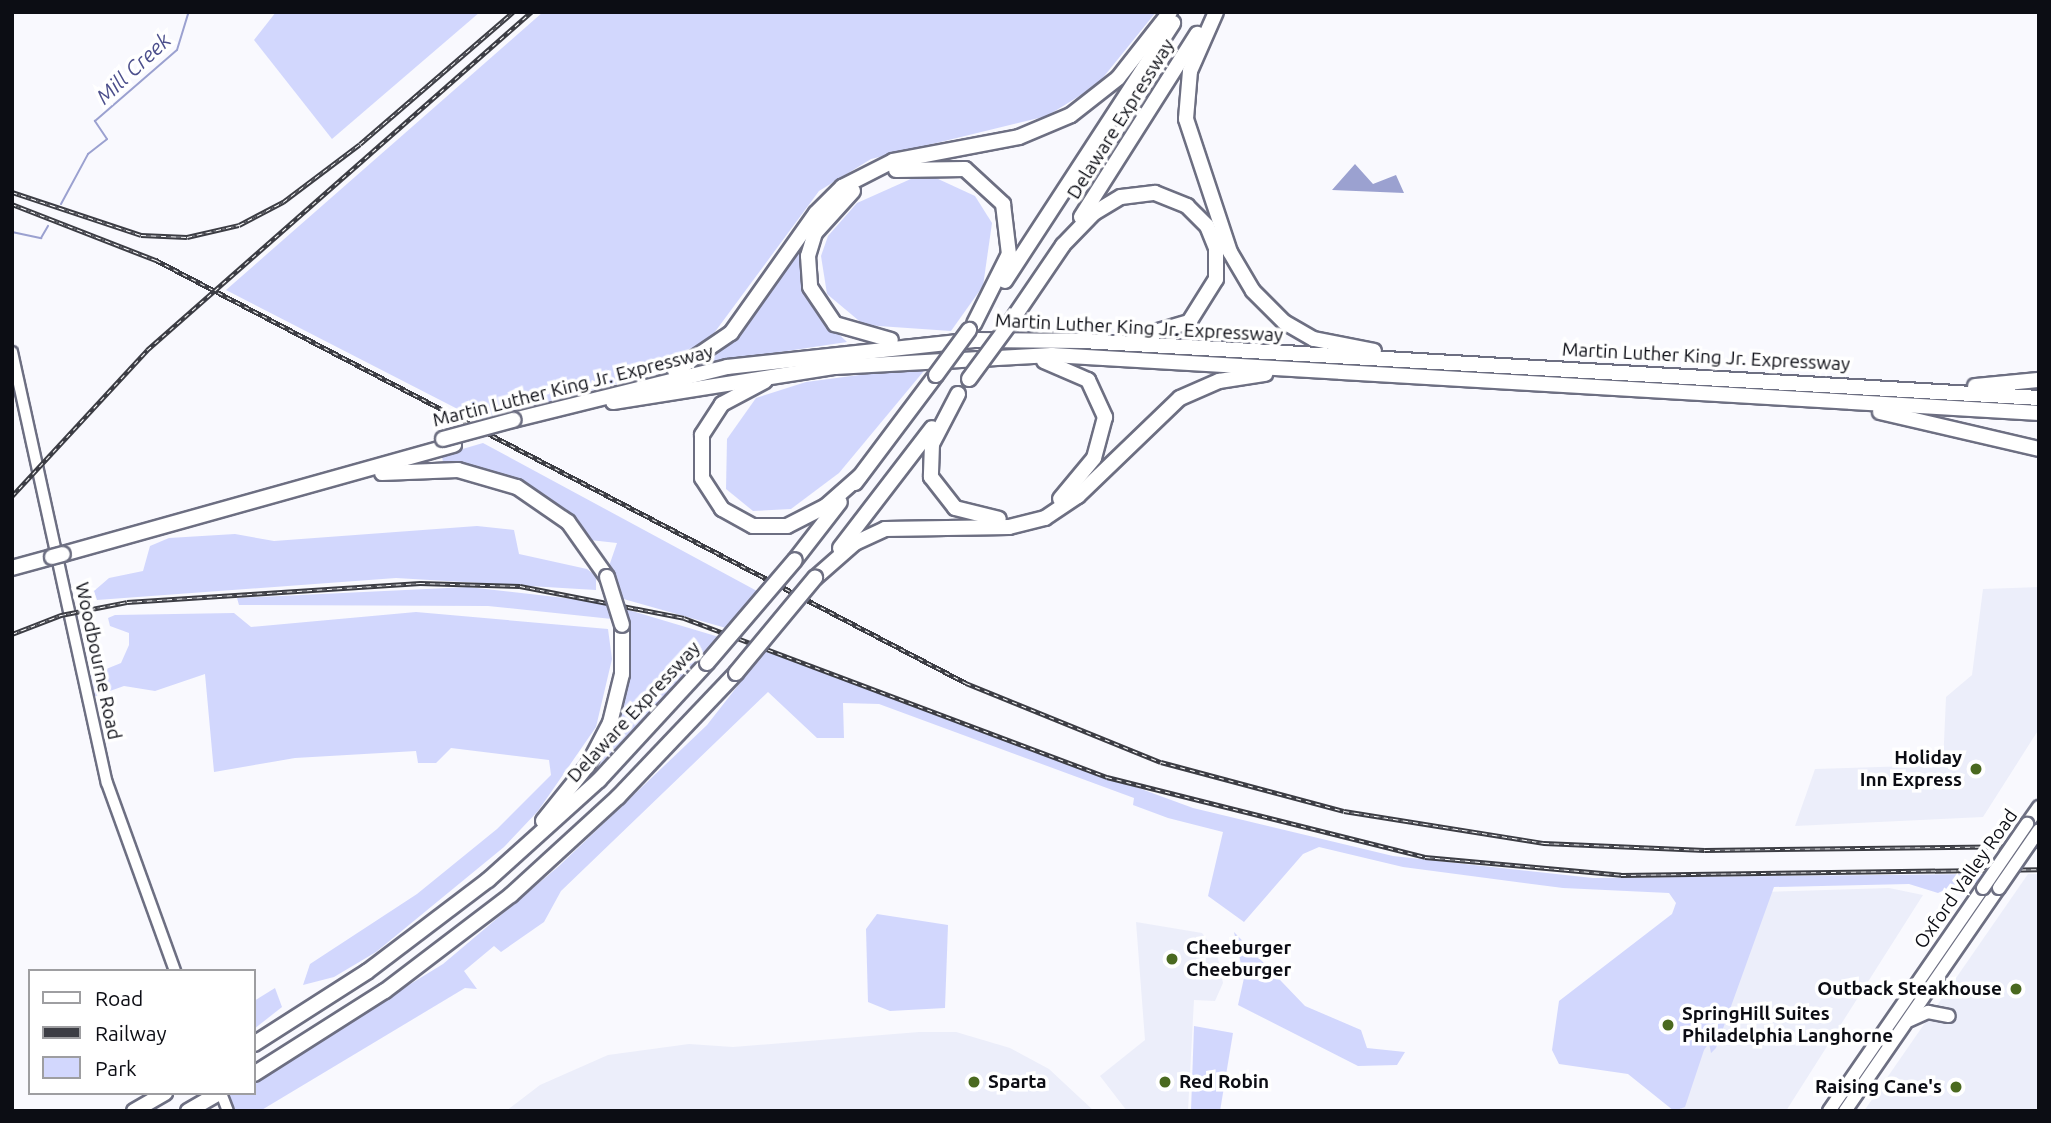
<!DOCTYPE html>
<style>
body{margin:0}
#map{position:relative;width:2051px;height:1123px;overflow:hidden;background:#f9f9fe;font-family:Ubuntu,sans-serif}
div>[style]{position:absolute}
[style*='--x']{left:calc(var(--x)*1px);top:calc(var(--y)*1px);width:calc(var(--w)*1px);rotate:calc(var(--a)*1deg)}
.built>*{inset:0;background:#eceefa}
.green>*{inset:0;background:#d2d7fd}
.water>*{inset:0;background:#9ba1d0}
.stream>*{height:2px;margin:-1px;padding:0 1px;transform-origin:1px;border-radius:1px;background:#9ba1d0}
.roads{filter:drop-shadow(2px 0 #6d6f82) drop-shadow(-2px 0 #6d6f82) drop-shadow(0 2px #6d6f82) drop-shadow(0 -2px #6d6f82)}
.secondary>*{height:10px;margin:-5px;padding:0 5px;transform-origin:5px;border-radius:5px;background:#fff}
.primary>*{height:12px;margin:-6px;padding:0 6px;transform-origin:6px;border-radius:6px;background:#fff}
.motorway>*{height:14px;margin:-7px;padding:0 7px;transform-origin:7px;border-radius:7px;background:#fff}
.rail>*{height:4.5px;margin-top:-2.25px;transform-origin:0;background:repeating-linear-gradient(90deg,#fff 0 5px,#3c3d44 0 10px);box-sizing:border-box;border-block:2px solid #3c3d44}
.bridges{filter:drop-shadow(2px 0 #6d6f82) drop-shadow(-2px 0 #6d6f82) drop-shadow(0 2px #6d6f82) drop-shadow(0 -2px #6d6f82)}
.primary-bridge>*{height:12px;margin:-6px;padding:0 6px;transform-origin:6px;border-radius:6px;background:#fff}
.motorway-bridge>*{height:14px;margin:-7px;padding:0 7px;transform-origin:7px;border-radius:7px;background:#fff}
.dots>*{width:19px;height:19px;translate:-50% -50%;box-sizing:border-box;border:4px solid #fff;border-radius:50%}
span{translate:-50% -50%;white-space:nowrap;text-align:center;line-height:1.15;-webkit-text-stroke:7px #fff;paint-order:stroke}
.street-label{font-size:19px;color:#0c0d14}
.poi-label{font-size:19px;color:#0c0d14;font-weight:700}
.right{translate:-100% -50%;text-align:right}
.left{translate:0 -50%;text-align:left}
.water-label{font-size:21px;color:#4c4f8c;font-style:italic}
.frame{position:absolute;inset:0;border:14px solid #0c0d14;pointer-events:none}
.legend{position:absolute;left:28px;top:969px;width:228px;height:126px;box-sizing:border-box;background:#fff;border:2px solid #9e9ea1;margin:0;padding:9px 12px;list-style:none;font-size:21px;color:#0c0d14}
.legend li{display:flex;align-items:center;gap:14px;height:35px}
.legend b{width:35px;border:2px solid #9e9ea1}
</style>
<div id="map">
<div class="built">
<div style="clip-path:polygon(2039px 587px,2039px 729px,1983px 817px,1795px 826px,1815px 769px,1943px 765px,1946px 697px,1972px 675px,1983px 589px)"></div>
<div style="clip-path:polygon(2028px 874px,2039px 874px,2039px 1111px,1864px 1111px)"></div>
<div style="clip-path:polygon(1889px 888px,1923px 895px,1786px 1111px,1680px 1111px,1762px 892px)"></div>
<div style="clip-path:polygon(1136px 922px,1202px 933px,1217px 953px,1223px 983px,1215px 1001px,1194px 1000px,1188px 1111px,1127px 1111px,1100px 1076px,1145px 1040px)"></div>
<div style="clip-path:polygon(919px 1032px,956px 1032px,1010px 1048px,1049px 1069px,1094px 1111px,506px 1111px,540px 1085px,608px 1055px,689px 1044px,733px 1047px)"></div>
</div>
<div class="green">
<div style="clip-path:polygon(276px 12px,480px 12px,332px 139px,254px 40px)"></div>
<div style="clip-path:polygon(543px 12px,1156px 12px,1097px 85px,1047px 116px,871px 159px,819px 191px,706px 344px,636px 379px,479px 420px,226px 290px)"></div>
<div style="clip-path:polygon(913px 178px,936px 178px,975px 196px,992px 223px,983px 286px,951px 331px,864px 325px,827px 294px,821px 256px,828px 236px,857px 203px)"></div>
<div style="clip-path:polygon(814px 222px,805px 286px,823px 319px,847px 342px,695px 365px,731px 340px)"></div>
<div style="clip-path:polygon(928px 366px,839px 473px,791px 509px,753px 511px,726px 489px,727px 439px,756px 398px,806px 382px)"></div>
<div style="clip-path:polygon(483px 443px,757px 591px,726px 628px,620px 598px,608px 569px,617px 543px,590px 540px,551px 502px,508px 478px,443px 463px,442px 455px)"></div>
<div style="clip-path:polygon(477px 526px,514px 530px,519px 554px,587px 569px,596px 576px,596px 590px,396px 578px,97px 600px,94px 591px,109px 578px,143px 571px,150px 546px,169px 538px,235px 534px,274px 541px)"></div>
<div style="clip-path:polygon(468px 587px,609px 603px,612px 619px,488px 606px,239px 605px,237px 598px)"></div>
<div style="clip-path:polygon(622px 608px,719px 637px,567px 800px,610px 732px)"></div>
<div style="clip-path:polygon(416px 612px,608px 629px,612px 659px,596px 727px,538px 811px,504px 847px,376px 952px,334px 977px,303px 985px,310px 964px,417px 894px,497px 829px,551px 775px,549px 760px,451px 748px,436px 763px,418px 763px,416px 751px,295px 758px,214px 772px,205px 674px,155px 691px,124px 686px,93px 697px,89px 676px,121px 663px,129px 645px,129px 633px,110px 626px,108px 618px,115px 615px,234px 613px,251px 627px)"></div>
<div style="clip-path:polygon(765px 651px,1193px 808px,1393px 856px,1593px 878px,1984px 874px,1973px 886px,1955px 885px,1938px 893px,1909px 884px,1774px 887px,1716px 1048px,1711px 1053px,1709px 1043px,1704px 1050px,1685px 1107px,1674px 1111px,1628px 1074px,1559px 1064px,1552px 1050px,1559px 1001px,1672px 914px,1676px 903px,1669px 893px,1563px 888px,1403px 867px,1319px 847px,1303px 854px,1244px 922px,1208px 896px,1223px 832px,1168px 818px,1133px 805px,1134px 798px,879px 704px,843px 703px,844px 738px,817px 738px,768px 692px,561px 891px,544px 922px,501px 952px,494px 946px,464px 971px,477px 989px,465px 988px,260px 1111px,235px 1111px,228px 1094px,254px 1093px,254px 1080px,443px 964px,559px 866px,707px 725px)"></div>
<div style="clip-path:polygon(877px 914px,948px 925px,945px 1008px,890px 1011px,868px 1002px,866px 929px)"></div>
<div style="clip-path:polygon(1234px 932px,1305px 1006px,1361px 1030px,1367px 1048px,1405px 1052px,1397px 1065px,1358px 1066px,1238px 1005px,1244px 978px)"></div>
<div style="clip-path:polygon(275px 988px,282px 1007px,254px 1029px,254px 1001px)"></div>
<div style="clip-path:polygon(1194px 1026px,1233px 1033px,1220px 1111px,1191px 1111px)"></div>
</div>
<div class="water">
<div style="clip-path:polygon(1355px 164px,1373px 184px,1396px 175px,1404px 193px,1332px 190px)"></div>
</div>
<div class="stream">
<div style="--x:61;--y:204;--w:57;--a:-61.6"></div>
<div style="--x:88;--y:154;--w:24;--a:-38"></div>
<div style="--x:107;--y:139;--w:22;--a:-124"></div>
<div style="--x:95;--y:121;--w:108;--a:-40.9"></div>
<div style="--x:177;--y:50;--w:38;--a:-73"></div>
<div style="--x:12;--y:232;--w:30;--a:12"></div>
<div style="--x:41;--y:238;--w:14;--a:-60"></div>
</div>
<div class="roads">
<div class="secondary">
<div style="--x:12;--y:352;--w:441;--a:77.6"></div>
<div style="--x:107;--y:783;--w:200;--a:70.1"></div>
<div style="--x:221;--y:1093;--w:19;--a:69"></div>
</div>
<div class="primary">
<div style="--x:2027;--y:824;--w:21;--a:-55"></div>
<div style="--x:1910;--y:1020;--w:20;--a:-24"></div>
<div style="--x:1928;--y:1012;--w:21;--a:11"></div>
<div style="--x:1829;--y:1111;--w:271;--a:-55.4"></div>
<div style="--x:1845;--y:1111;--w:271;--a:-55.4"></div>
</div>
<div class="motorway">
<div style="--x:1216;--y:12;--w:64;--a:113.8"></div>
<div style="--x:1190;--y:71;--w:48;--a:94.8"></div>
<div style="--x:1186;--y:119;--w:140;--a:71.7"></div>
<div style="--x:1230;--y:252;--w:45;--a:59.5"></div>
<div style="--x:1253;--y:291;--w:44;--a:45"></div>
<div style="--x:1284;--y:322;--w:34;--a:30"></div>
<div style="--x:1314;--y:339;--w:61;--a:11.3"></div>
<div style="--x:896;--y:170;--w:69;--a:-0.8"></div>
<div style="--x:965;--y:169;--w:52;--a:42.6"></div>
<div style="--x:1003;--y:204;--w:50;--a:83.2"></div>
<div style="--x:1009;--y:254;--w:78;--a:116.6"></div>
<div style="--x:853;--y:191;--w:57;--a:132.1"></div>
<div style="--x:815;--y:233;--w:24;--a:107"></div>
<div style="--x:808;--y:256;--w:31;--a:86"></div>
<div style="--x:810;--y:287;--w:45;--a:56"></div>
<div style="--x:835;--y:324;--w:58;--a:15.9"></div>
<div style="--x:1081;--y:217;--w:217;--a:-57.6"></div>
<div style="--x:1005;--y:281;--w:308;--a:-56.9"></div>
<div style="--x:1008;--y:326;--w:98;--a:-55.8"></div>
<div style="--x:1063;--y:245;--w:45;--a:-45.9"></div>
<div style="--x:1094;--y:213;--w:31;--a:-31"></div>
<div style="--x:1121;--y:197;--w:34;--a:-7"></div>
<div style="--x:1155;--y:193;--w:35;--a:22"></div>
<div style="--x:1187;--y:206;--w:28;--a:45"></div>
<div style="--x:1207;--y:226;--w:24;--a:68"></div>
<div style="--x:1216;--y:248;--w:31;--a:90"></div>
<div style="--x:1216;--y:279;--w:51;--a:122.1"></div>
<div style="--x:1189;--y:322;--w:57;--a:163.8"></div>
<div style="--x:1044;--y:361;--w:48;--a:23.4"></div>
<div style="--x:1088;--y:380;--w:41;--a:65.3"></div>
<div style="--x:1105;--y:417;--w:42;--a:105"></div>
<div style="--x:1094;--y:458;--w:53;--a:129.7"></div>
<div style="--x:675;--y:371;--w:68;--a:-34.2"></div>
<div style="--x:731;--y:333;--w:147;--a:-54.7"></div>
<div style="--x:816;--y:213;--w:37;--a:-45"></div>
<div style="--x:842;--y:187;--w:57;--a:-27"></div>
<div style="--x:893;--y:161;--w:128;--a:-10.8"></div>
<div style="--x:1019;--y:137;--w:56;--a:-22.9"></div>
<div style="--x:1071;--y:115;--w:60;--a:-38.2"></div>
<div style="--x:1118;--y:78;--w:84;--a:-51.8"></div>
<div style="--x:765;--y:381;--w:49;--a:151.9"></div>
<div style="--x:722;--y:404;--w:37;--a:123"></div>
<div style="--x:702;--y:435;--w:43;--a:90"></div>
<div style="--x:702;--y:478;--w:37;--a:57"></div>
<div style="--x:722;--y:509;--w:35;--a:29"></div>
<div style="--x:753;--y:526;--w:34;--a:0"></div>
<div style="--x:787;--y:526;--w:44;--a:-27.1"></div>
<div style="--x:826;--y:506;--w:45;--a:-41.4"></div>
<div style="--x:1975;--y:386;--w:64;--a:-5.4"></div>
<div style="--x:958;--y:394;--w:56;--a:117.5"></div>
<div style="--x:932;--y:444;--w:33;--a:92"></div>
<div style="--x:931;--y:477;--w:39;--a:52"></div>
<div style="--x:955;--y:508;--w:45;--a:14"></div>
<div style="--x:613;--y:402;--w:225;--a:-9"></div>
<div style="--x:835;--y:367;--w:217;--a:-3.2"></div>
<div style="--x:1052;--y:355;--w:989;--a:3.36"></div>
<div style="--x:1880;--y:412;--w:163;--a:13.1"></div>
<div style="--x:513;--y:420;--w:220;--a:-13.9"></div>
<div style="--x:727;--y:367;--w:251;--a:-6.2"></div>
<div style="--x:977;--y:340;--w:106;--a:0.5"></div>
<div style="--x:1083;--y:341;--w:958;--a:3.41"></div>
<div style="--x:382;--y:473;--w:76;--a:-2.3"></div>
<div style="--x:458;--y:470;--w:61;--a:16.1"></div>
<div style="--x:517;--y:487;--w:62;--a:34.5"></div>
<div style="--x:568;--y:522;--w:67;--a:54.7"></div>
<div style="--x:855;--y:483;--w:135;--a:-53.1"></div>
<div style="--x:840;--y:548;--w:151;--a:-52.5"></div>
<div style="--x:63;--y:554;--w:406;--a:-15.6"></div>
<div style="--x:795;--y:560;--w:73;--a:-52.2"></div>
<div style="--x:12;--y:568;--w:41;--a:-15.4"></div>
<div style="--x:815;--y:578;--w:53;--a:-41.2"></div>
<div style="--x:855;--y:543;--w:33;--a:-25"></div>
<div style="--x:885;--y:529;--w:124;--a:-0.9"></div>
<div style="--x:1009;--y:527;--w:37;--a:-14"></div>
<div style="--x:1045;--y:518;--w:40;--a:-34"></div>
<div style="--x:1078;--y:496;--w:141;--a:-43.9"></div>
<div style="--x:1180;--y:398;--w:43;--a:-23.6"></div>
<div style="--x:1219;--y:381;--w:47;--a:-8.7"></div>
<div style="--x:543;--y:821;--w:72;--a:-51.2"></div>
<div style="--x:588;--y:765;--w:47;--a:-62.4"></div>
<div style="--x:610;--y:723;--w:50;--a:-76.2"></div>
<div style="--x:622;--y:674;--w:49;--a:-90"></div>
<div style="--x:254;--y:1044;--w:135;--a:-32.6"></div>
<div style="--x:368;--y:971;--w:151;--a:-37.2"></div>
<div style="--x:488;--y:880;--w:149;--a:-42"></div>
<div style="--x:599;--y:780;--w:159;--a:-47.3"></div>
<div style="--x:254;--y:1074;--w:155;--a:-32.4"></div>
<div style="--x:385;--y:991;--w:158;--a:-37.3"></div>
<div style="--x:511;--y:895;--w:145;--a:-42.5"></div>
<div style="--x:618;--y:797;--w:171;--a:-46.4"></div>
<div style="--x:134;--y:1111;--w:36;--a:-30"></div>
<div style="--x:188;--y:1111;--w:36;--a:-30"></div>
</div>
</div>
<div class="rail">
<div style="--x:12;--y:192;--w:136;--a:18.4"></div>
<div style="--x:141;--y:235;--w:46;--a:2.5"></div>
<div style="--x:187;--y:237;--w:53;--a:-13"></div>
<div style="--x:239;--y:225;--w:50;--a:-27.6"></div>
<div style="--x:283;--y:202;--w:96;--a:-37"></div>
<div style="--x:360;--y:144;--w:202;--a:-40.8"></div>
<div style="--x:12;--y:204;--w:155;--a:21.3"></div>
<div style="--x:156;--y:260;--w:914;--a:27.57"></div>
<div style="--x:966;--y:683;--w:210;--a:22.1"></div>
<div style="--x:1161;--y:762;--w:189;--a:15"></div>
<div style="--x:1344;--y:811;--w:203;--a:9.1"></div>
<div style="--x:1544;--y:843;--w:161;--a:2.5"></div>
<div style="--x:1705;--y:850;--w:334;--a:-0.7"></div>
<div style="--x:12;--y:496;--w:199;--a:-47.2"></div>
<div style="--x:147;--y:350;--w:512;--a:-41.35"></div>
<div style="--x:12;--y:634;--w:53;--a:-21.2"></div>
<div style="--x:61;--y:615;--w:67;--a:-11.1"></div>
<div style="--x:127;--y:602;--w:294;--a:-3.7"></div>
<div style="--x:420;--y:583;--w:100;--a:1.7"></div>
<div style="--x:520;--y:586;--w:167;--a:11"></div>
<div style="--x:684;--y:618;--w:452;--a:20.6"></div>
<div style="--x:1107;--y:777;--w:328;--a:14.1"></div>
<div style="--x:1425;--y:857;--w:197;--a:5.2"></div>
<div style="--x:1621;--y:875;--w:418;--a:-0.8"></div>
</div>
<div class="bridges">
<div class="primary-bridge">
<div style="--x:1983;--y:888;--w:78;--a:-55.5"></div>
<div style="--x:1999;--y:888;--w:70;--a:-55.4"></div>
</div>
<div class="motorway-bridge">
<div style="--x:936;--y:375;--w:56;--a:-53.7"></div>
<div style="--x:969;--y:379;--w:66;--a:-53.7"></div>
<div style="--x:443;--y:439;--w:73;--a:-15.2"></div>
<div style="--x:52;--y:557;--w:11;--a:-15"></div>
<div style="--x:607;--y:577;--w:50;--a:72.6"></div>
<div style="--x:707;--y:663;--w:135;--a:-49.5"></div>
<div style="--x:736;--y:673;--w:124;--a:-50.3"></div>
</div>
</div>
<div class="dots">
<div style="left:1976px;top:769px;background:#4a691f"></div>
<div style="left:1172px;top:959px;background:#4a691f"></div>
<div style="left:2016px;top:989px;background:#4a691f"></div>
<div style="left:1668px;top:1025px;background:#4a691f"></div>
<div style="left:974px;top:1082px;background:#4a691f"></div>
<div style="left:1165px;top:1082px;background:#4a691f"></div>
<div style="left:1956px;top:1087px;background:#4a691f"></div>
</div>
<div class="street-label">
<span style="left:1121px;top:119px;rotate:-58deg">Delaware Expressway</span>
<span style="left:1139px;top:328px;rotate:3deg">Martin Luther King Jr. Expressway</span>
<span style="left:1706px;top:357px;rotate:3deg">Martin Luther King Jr. Expressway</span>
<span style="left:573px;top:386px;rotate:-14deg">Martin Luther King Jr. Expressway</span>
<span style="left:98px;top:661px;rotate:78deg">Woodbourne Road</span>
<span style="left:634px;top:712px;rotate:-47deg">Delaware Expressway</span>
<span style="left:1966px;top:879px;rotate:-55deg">Oxford Valley Road</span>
</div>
<div class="poi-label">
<span class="right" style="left:1962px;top:769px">Holiday<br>Inn Express</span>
<span class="left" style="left:1186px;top:959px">Cheeburger<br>Cheeburger</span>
<span class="right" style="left:2002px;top:989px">Outback Steakhouse</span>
<span class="left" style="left:1682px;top:1025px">SpringHill Suites<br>Philadelphia Langhorne</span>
<span class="left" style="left:988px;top:1082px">Sparta</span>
<span class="left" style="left:1179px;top:1082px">Red Robin</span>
<span class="right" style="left:1942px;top:1087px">Raising Cane's</span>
</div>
<div class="water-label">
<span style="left:133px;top:68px;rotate:-43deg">Mill Creek</span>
</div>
<div class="frame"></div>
<ul class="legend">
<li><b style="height:9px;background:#fff"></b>Road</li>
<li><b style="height:9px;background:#3c3d44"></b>Railway</li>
<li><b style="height:19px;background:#d2d7fd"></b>Park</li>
</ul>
</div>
